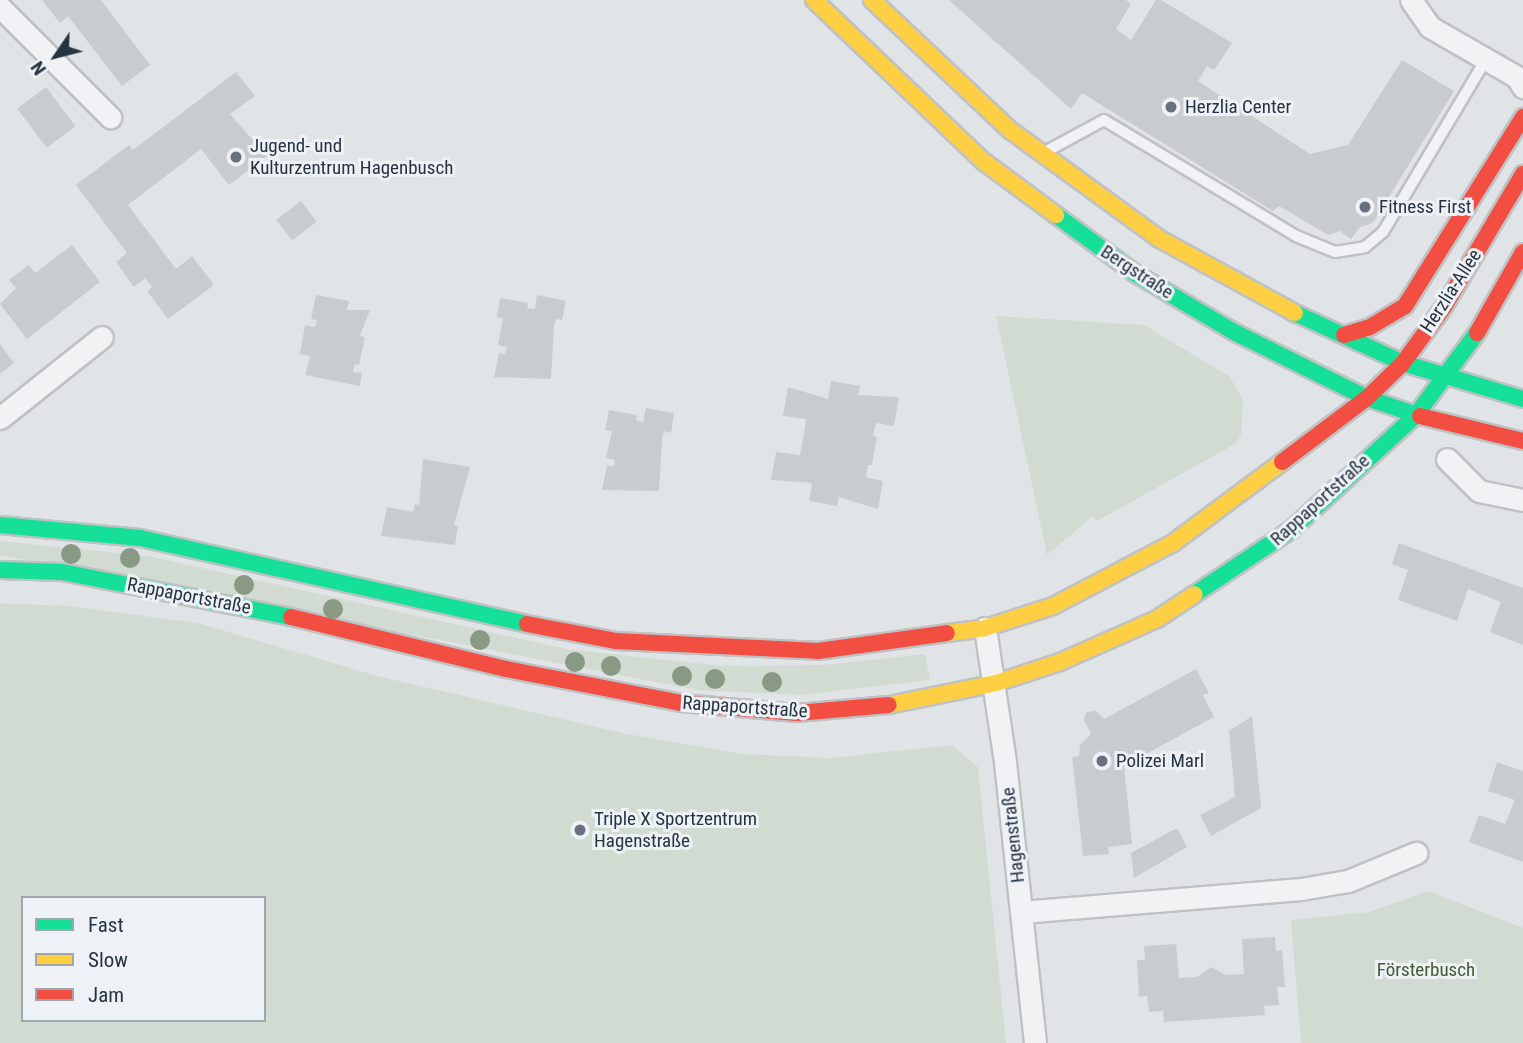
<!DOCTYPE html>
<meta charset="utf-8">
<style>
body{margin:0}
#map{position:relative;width:1523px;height:1043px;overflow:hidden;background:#e1e4e6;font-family:"Roboto Condensed",sans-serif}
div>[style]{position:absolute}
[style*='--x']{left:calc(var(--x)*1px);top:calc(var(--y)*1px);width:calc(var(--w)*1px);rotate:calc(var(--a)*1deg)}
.green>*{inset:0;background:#d2dbd1}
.building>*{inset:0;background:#c9ccce;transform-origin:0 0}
.roads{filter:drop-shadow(2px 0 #bfc2c4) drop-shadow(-2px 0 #bfc2c4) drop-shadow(0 2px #bfc2c4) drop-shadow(0 -2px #bfc2c4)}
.lane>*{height:10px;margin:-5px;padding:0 5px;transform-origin:5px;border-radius:5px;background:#f0f2f3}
.street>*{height:21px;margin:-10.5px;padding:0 10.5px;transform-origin:10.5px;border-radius:10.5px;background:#f0f2f3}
.fast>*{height:16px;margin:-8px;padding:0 8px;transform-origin:8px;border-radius:8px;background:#16e098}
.slow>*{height:16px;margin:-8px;padding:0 8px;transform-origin:8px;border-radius:8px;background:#ffcf43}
.jam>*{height:16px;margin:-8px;padding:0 8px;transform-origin:8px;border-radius:8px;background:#f24e42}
.trees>*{width:20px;height:20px;margin:-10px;border-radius:50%;background:#889a83}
.dots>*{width:19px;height:19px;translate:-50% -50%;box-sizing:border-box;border:4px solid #eef2f6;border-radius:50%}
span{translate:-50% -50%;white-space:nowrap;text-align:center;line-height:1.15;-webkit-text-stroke:6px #eef2f6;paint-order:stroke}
.poi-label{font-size:19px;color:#263341}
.left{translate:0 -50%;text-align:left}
.street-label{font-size:19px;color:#263341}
.park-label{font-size:19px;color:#405d32}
.legend{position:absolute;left:21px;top:896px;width:245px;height:126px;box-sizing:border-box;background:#eef2f6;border:2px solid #9ea6ae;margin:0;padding:9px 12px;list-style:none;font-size:21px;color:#263341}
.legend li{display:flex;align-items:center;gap:14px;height:35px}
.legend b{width:35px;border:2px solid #9ea6ae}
.north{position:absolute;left:21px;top:21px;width:70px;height:70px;-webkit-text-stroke:5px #eef2f6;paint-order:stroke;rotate:235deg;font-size:19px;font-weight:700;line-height:28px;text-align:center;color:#263341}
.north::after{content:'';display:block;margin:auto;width:24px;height:32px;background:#263341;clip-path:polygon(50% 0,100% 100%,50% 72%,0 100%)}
</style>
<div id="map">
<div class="green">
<div style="clip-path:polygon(996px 316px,1144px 325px,1230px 377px,1243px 400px,1241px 435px,1235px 444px,1097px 521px,1093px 516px,1047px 555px)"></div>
<div style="clip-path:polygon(0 541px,148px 556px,566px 649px,723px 666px,823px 665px,925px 654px,930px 680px,802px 695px,697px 690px,0 555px)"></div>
<div style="clip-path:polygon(evenodd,0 603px,68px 606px,198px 623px,377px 676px,627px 734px,743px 754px,831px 758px,952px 745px,978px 767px,1006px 1043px,0 1043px,0 603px,23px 898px,264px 898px,264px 1020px,23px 1020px,23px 898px)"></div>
<div style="clip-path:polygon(1428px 891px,1523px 928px,1523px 1043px,1301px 1043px,1291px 920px,1369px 912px)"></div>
</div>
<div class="building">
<div style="clip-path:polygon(42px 0,101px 0,150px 65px,122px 86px,68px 16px,60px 23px)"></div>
<div style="clip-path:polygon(949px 0,1126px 0,1131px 4px,1116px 29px,1131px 40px,1156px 0,1161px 0,1232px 43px,1214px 70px,1207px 66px,1198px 81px,1310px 154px,1348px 145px,1402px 60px,1454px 91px,1373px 223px,1360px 227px,1351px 239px,1340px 231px,1328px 235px,1279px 206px,1273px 211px,1082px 93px,1071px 109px)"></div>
<div style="clip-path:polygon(236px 72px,255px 96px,230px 114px,267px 156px,229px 185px,201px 149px,128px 205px,176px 269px,192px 256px,214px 285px,168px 319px,147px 291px,152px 287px,145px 278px,134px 287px,116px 262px,127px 253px,76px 185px,129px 145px,133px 150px)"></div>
<div style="left:46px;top:87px;width:49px;height:36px;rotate:53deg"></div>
<div style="left:301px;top:201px;width:26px;height:31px;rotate:53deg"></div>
<div style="clip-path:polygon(72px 245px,100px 282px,27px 339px,0 304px,16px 288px,9px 280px,29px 265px,35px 273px)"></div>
<div style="clip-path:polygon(316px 295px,349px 301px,347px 310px,370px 310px,360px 336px,365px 337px,359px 365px,355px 364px,353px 372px,362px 373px,360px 386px,305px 375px,310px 356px,300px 354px,305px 325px,315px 327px,317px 320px,311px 319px)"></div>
<div style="clip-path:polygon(537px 295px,566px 301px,562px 320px,556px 319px,554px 326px,551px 379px,494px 377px,499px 353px,505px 354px,507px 347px,498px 345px,503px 318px,497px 317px,500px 298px,528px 303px,527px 308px,535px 309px)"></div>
<div style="clip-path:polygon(0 344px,14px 363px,0 374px)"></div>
<div style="clip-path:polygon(831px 381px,860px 386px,858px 395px,899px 397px,894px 426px,876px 423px,873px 436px,877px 437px,872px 465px,868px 465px,866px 477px,883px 481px,878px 509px,839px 497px,837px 506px,809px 501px,812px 483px,771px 480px,776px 452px,800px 455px,805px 428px,806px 419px,783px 416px,788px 387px,828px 399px)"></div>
<div style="clip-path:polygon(646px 408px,674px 413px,671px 433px,664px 431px,662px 439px,659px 491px,602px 490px,607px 465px,613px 467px,615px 460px,606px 458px,612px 431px,605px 430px,609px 410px,637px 415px,636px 420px,643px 422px)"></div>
<div style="clip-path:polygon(423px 459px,470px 467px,454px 525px,458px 526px,455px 545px,381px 536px,387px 507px,413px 512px,415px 504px,419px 505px)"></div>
<div style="clip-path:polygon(1399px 543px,1523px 588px,1523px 645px,1490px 632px,1501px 602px,1468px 589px,1457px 621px,1398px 600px,1408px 570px,1392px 564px)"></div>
<div style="clip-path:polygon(1196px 669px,1209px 693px,1203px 695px,1214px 717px,1124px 766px,1132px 844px,1108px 847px,1109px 854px,1083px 856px,1072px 757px,1079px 756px,1080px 745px,1091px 734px,1084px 720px,1086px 713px,1095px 710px,1104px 719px)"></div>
<div style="clip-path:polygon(1252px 716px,1261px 808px,1211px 836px,1200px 815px,1235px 797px,1229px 731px)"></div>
<div style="clip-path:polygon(1497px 762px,1523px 771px,1523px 862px,1469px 842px,1479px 815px,1505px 824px,1515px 800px,1488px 791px)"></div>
<div style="clip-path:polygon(1177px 828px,1187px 847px,1134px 878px,1131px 853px)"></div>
<div style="clip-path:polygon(1275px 937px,1276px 951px,1282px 950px,1285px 987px,1277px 987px,1279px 1005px,1264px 1006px,1265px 1015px,1164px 1022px,1163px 1011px,1149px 1012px,1147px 996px,1139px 997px,1137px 960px,1145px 960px,1144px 946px,1176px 944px,1179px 978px,1197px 977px,1211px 967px,1226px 975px,1244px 974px,1242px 939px)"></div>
</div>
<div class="roads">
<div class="lane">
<div style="--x:1045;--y:152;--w:67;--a:-28.5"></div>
<div style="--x:1104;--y:120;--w:224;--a:31.1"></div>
<div style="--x:1296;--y:236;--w:42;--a:22.3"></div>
<div style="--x:1335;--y:252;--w:30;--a:-9"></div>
<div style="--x:1365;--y:247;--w:23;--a:-40"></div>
<div style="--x:1383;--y:232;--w:201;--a:-59.2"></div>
</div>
<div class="street">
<div style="--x:1411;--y:0;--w:33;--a:55"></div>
<div style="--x:1430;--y:27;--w:100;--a:29.9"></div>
<div style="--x:1517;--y:77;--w:12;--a:59"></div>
<div style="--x:0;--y:7;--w:156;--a:45"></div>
<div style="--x:0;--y:418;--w:130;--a:-38.5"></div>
<div style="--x:1447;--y:459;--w:45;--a:45"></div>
<div style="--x:1479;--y:491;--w:45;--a:11.6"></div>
<div style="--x:985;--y:628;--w:135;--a:81.5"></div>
<div style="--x:1005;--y:762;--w:283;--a:83.9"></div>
<div style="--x:1021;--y:912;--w:281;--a:-4.7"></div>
<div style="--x:1301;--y:889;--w:48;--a:-9.7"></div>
<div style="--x:1348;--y:881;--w:74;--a:-22.4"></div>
</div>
<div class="fast">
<div style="--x:1056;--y:215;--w:99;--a:36.4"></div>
<div style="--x:1136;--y:274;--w:114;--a:30.6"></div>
<div style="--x:1234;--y:332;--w:148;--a:26.4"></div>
<div style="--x:1367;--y:398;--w:56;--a:18.8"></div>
<div style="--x:1295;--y:313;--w:119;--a:24.8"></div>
<div style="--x:1403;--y:363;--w:125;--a:16.7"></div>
<div style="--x:0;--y:525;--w:141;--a:5.3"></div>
<div style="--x:140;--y:538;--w:396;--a:12.5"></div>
<div style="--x:0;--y:570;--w:62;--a:1.8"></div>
<div style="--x:62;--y:572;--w:233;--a:11.1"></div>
<div style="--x:1195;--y:594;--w:115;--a:-33.7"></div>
<div style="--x:1291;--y:530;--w:170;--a:-42.6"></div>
<div style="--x:1416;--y:415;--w:102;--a:-53.4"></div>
</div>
<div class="slow">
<div style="--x:814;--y:0;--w:233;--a:43.6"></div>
<div style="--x:983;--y:161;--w:91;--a:36.5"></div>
<div style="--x:872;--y:0;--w:190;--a:43.3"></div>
<div style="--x:1010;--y:130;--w:183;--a:36.1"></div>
<div style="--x:1158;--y:238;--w:156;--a:28.7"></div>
<div style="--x:947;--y:633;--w:38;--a:-7"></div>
<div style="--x:985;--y:628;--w:71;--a:-17.9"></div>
<div style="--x:1053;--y:606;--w:136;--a:-27.7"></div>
<div style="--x:1173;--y:543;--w:136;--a:-36.6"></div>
<div style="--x:889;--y:705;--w:109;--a:-11.6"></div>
<div style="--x:996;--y:683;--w:67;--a:-18.2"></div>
<div style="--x:1060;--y:662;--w:106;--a:-23.9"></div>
<div style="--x:1157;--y:619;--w:45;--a:-33.3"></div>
</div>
<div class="jam">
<div style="--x:1477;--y:333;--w:93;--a:-60.4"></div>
<div style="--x:1344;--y:335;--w:27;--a:-17"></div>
<div style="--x:1370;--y:327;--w:41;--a:-31"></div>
<div style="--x:1405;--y:306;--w:223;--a:-58"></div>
<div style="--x:1420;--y:416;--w:106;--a:13.6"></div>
<div style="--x:1282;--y:462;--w:106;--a:-37"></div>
<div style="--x:1367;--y:398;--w:50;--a:-44.2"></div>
<div style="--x:1403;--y:363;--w:69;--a:-53.8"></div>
<div style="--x:1444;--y:307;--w:155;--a:-59.3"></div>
<div style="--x:291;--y:617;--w:221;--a:13.6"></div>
<div style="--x:506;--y:669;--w:178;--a:11"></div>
<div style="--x:681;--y:703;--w:116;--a:4.9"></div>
<div style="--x:797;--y:713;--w:92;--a:-5"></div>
<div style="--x:527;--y:624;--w:91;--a:10.8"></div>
<div style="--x:616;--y:641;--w:202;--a:2.8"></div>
<div style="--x:818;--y:651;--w:130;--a:-7.9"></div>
</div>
</div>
<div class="trees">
<div style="left:71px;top:554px"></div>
<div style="left:130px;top:558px"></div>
<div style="left:244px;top:585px"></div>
<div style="left:333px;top:609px"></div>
<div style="left:480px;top:640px"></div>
<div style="left:575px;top:662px"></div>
<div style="left:611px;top:666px"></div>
<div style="left:682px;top:676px"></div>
<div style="left:715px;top:679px"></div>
<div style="left:772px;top:682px"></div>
</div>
<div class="dots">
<div style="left:1171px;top:107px;background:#67717b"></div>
<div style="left:236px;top:157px;background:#67717b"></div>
<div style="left:1365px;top:207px;background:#67717b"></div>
<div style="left:1102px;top:761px;background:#67717b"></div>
<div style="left:580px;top:830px;background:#67717b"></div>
</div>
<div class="poi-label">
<span class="left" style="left:1185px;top:107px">Herzlia Center</span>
<span class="left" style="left:250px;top:157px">Jugend- und<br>Kulturzentrum Hagenbusch</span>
<span class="left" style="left:1379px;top:207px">Fitness First</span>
<span class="left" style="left:1116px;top:761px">Polizei Marl</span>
<span class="left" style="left:594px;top:830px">Triple X Sportzentrum<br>Hagenstraße</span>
</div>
<div class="street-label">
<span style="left:1137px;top:272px;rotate:33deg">Bergstraße</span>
<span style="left:1451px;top:291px;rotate:-57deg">Herzlia-Allee</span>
<span style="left:1320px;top:500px;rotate:-42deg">Rappaportstraße</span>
<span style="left:189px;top:596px;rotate:11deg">Rappaportstraße</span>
<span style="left:745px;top:707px;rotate:4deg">Rappaportstraße</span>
<span style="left:1013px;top:835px;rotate:-96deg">Hagenstraße</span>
</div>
<div class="park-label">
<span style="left:1426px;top:970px">Försterbusch</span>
</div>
<ul class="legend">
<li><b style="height:9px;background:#16e098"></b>Fast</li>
<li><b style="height:9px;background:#ffcf43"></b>Slow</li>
<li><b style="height:9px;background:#f24e42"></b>Jam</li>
</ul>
<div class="north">N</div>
</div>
